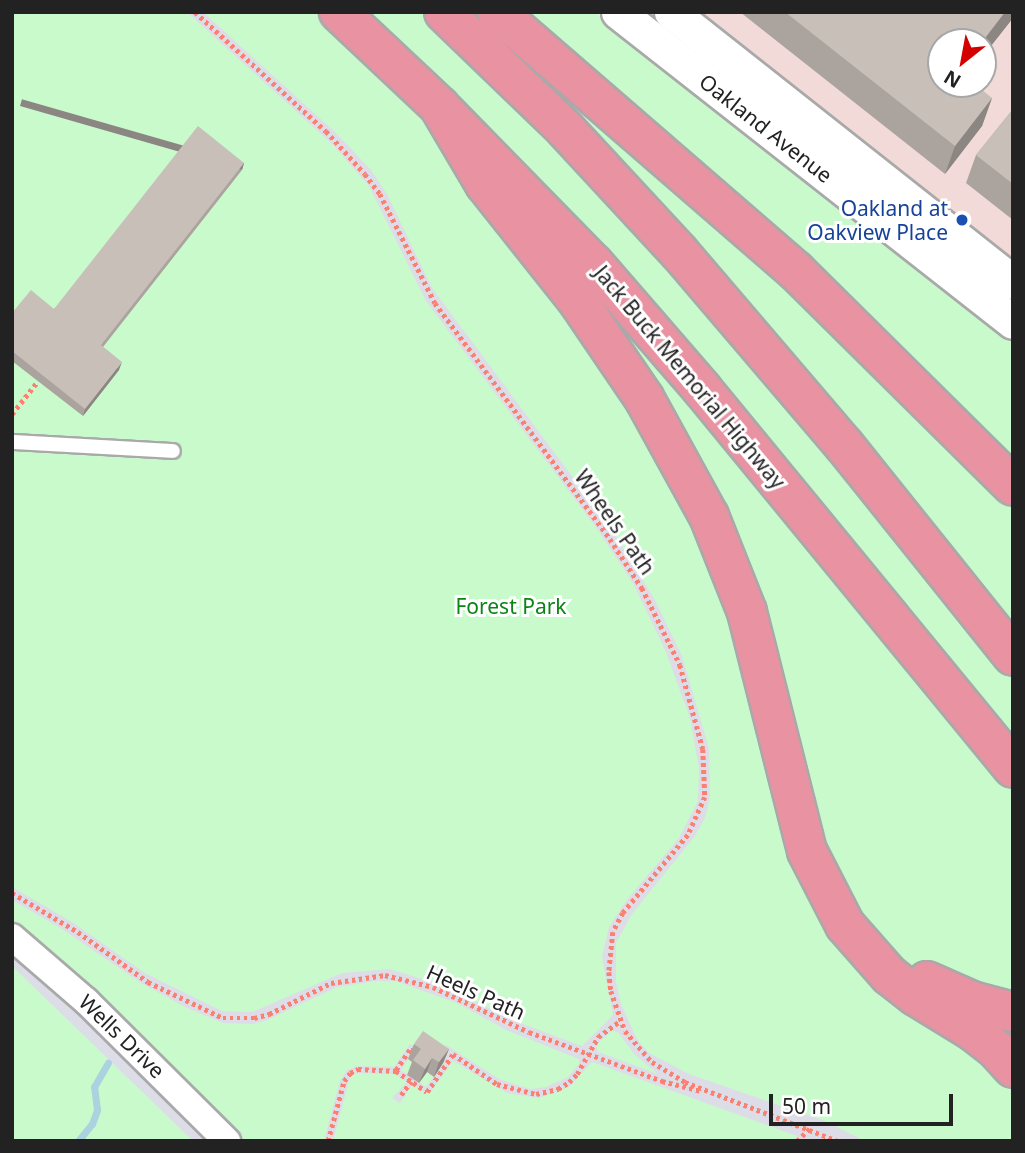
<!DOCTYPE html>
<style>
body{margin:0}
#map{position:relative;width:1025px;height:1153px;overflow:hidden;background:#f2efe9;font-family:"Noto Sans",sans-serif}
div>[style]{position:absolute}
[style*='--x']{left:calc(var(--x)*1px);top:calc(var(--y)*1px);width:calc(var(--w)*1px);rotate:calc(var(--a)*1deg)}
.commercial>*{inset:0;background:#f2dad9}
.park>*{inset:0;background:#c8facc}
.plaza>*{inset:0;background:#dddde8}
.stream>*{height:7px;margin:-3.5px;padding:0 3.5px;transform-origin:3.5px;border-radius:3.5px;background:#aad3df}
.path>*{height:4.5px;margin-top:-2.25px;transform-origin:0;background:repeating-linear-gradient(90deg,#fa8072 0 3.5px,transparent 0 7px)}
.roads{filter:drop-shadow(2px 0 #a9a9a9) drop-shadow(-2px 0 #a9a9a9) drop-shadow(0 2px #a9a9a9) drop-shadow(0 -2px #a9a9a9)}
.service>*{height:14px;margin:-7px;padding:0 7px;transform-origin:7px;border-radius:7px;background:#fff}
.minor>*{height:26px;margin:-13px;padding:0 13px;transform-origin:13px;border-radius:13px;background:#fff}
.tertiary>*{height:33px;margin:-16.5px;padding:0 16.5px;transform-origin:16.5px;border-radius:16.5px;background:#fff}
.motorway>*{height:38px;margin:-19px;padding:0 19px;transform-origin:19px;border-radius:19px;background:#e892a2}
.wall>*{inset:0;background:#aba49e}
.shaded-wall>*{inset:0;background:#8b8681;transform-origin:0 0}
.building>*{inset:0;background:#c7bfb8}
.dots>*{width:19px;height:19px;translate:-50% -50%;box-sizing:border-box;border:4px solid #fff;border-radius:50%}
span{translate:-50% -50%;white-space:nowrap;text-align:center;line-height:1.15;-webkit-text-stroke:6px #fff;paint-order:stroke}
.street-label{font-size:21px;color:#222}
.transit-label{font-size:21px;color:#164399}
.right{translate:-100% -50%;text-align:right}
.park-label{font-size:21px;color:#0c8416}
.frame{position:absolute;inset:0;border:14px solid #222;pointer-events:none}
.north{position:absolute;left:927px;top:28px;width:70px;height:70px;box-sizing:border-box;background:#fff;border:2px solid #a7a7a7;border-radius:50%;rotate:211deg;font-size:19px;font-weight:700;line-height:28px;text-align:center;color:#222}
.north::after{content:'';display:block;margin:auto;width:24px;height:32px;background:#d40000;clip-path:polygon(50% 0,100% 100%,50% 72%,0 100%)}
.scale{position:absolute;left:769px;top:1094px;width:184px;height:32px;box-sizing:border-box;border:4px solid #222;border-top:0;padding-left:9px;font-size:21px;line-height:24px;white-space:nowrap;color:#222;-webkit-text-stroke:5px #fff;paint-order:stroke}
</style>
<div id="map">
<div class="commercial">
<div style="clip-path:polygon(evenodd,693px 12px,1013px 12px,1013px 263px,693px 12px,941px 42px,983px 42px,983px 84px,941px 84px,941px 42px)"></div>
</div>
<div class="park">
<div style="clip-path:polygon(12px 12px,595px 12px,1013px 339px,1013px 1141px,12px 1141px)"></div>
</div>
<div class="plaza">
<div style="clip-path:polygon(evenodd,187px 12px,203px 12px,336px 133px,371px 170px,387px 194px,432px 288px,612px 530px,655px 600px,682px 656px,709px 749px,710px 797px,705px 818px,695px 836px,632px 914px,616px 943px,616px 982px,621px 1004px,637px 1039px,649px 1053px,689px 1074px,825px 1121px,865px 1141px,793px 1141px,797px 1136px,592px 1062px,569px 1087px,539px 1098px,507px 1093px,453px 1061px,429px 1094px,412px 1085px,400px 1103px,392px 1098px,407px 1082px,395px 1074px,356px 1073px,350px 1077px,333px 1141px,324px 1141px,340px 1081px,347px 1070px,358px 1066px,394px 1067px,410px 1044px,416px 1048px,401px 1070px,426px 1087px,443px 1064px,436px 1059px,446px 1045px,499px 1079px,530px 1089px,546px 1087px,568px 1077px,579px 1064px,579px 1059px,506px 1030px,457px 1003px,395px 981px,376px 981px,337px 987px,267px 1020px,253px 1024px,223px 1023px,185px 1007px,141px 983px,62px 929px,12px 900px,12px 887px,72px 922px,145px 973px,222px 1011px,252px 1012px,342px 973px,389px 969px,439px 984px,515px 1021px,582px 1046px,613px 1015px,602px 957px,609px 927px,626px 901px,679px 838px,698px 801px,699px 768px,690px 718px,666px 652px,633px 583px,595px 526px,426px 301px,369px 186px,332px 144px,187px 12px,612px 1030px,619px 1033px,634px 1054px,658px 1074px,598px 1052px,596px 1045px,612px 1030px)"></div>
<div style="clip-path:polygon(12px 956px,69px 1004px,206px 1141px,193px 1141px,12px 966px)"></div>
</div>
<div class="stream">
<div style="--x:78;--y:1141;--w:22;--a:-51"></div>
<div style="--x:92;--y:1124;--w:15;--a:-70"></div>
<div style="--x:97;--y:1110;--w:23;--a:-97"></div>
<div style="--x:94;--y:1087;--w:28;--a:-60"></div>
</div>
<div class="path">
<div style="--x:195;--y:12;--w:177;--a:42.3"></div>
<div style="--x:326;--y:131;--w:58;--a:47.8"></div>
<div style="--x:365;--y:174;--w:25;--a:53"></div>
<div style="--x:380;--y:194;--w:122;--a:63.2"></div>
<div style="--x:435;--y:303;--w:294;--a:53.4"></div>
<div style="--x:610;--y:539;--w:59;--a:56.9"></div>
<div style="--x:642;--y:588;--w:86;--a:63.7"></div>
<div style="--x:680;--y:665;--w:87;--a:74.7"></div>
<div style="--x:703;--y:749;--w:48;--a:87.6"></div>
<div style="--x:705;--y:797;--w:42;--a:114.1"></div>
<div style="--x:688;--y:835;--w:102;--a:129.8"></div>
<div style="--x:623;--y:913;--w:21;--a:118"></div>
<div style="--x:613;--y:932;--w:40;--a:95.7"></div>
<div style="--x:609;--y:972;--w:19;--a:84"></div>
<div style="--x:611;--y:991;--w:42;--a:70.7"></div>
<div style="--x:625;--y:1031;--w:41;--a:48.9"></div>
<div style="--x:652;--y:1062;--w:39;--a:31"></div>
<div style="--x:685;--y:1082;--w:164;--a:21.1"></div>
<div style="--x:12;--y:414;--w:42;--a:-51.8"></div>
<div style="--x:12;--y:893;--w:77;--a:30.6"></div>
<div style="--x:78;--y:932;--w:86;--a:35.5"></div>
<div style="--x:148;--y:982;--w:83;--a:25.6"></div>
<div style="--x:223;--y:1018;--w:31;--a:0"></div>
<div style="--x:254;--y:1018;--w:16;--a:-15"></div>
<div style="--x:269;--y:1014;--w:69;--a:-26.6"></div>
<div style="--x:331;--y:983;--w:55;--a:-8.4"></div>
<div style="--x:385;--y:975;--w:49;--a:14"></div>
<div style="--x:433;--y:987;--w:106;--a:25.1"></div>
<div style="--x:529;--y:1032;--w:142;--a:20.2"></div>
<div style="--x:662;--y:1081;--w:40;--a:14.4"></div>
<div style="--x:413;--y:1052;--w:4;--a:-146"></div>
<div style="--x:410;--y:1050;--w:25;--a:124"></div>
<div style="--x:396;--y:1071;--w:37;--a:34"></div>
<div style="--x:427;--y:1092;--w:46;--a:-55.6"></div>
<div style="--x:453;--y:1054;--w:53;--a:34.3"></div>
<div style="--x:497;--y:1084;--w:40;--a:14.4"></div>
<div style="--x:536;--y:1094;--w:23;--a:-13"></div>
<div style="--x:558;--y:1089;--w:13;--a:-32"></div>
<div style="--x:569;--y:1082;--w:11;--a:-45"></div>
<div style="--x:577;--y:1074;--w:43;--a:-60.4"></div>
<div style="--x:598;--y:1037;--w:27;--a:-36"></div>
<div style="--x:401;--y:1095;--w:17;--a:-54"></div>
<div style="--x:328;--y:1141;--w:62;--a:-75.1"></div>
<div style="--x:344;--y:1081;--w:10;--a:-53"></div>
<div style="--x:350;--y:1073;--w:9;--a:-27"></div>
<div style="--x:358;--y:1069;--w:38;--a:3"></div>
<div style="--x:797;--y:1141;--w:18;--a:-45"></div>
</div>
<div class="roads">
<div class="service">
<div style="--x:12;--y:442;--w:161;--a:3.2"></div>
</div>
<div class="minor">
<div style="--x:12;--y:937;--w:98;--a:40.9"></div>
<div style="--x:86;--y:1001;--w:199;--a:44.8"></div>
</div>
<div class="tertiary">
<div style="--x:618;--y:12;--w:502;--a:38.13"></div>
<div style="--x:671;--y:12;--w:436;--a:38.3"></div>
</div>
<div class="motorway">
<div style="--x:339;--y:12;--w:137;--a:43.2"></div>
<div style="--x:439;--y:106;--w:220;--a:45.6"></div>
<div style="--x:593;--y:263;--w:167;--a:49.1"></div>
<div style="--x:702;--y:389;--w:490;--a:50.6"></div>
<div style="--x:444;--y:12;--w:168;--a:44"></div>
<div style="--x:565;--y:129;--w:168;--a:47.2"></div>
<div style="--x:679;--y:252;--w:254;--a:49.5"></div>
<div style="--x:844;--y:445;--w:270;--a:51.3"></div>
<div style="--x:497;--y:12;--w:396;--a:40.9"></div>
<div style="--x:796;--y:271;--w:305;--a:44.7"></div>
<div style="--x:439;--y:106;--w:91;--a:59.5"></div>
<div style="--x:485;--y:184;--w:149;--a:51.5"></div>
<div style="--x:578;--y:301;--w:117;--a:55.8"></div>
<div style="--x:644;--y:398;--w:135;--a:61.2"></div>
<div style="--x:709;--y:516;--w:103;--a:68.4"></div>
<div style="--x:747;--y:612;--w:246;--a:75.9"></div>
<div style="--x:807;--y:851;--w:83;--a:62.8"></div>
<div style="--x:845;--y:925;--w:67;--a:48.7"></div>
<div style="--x:889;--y:975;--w:34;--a:38"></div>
<div style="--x:916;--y:996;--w:67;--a:31.6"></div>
<div style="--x:973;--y:1031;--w:31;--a:38"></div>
<div style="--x:997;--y:1050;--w:24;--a:48"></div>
<div style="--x:927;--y:981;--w:49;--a:24"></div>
<div style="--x:972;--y:1001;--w:42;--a:15"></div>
</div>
</div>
<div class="wall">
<div style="clip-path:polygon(740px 12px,1013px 12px,1013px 18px,983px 56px,983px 42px,941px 42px,941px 84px,992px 98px,982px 126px,945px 174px)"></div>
<div style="clip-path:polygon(1013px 109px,1013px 220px,966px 183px,976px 155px)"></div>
<div style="clip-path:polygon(244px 163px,242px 170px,103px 347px,119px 370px,83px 416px,12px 361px,12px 313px,54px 309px)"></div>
<div style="clip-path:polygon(414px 1044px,449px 1049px,443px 1063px,434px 1077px,427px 1072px,419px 1083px,407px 1075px,412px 1062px,408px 1059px)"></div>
</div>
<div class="shaded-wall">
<div style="clip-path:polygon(1005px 12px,1013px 12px,1013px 18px,983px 56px,983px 42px,982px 42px)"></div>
<div style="clip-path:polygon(992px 98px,982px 126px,945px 174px,955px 146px)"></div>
<div style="left:244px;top:163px;width:7px;height:231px;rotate:106deg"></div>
<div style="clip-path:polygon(122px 362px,119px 370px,83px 416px,85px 409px)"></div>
<div style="clip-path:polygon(449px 1049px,443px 1063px,434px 1077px,439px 1062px)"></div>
<div style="clip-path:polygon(432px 1058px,427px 1072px,419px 1083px,425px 1069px)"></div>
</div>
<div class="building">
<div style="clip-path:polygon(785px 12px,1005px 12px,982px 42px,941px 42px,941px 84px,975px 84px,992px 98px,955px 146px)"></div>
<div style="clip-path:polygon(1013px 109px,1013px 184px,976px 155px)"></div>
<div style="clip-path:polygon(198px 126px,244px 163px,101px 345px,122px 362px,85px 409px,12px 351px,12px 313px,31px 290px,54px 309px)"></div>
<div style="clip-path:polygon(423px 1031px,449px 1049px,439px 1062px,432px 1058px,425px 1069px,413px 1060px,421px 1049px,414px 1044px)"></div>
</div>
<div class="dots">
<div style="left:962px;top:220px;background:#1a4fb4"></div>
</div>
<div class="street-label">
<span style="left:766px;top:128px;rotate:38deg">Oakland Avenue</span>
<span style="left:690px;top:377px;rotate:50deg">Jack Buck Memorial Highway</span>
<span style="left:615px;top:522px;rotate:55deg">Wheels Path</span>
<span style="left:476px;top:992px;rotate:24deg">Heels Path</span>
<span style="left:122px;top:1036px;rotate:44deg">Wells Drive</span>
</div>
<div class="transit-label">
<span class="right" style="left:948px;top:220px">Oakland at<br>Oakview Place</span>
</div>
<div class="park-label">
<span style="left:511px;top:606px">Forest Park</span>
</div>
<div class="frame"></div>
<div class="north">N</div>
<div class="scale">50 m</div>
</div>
